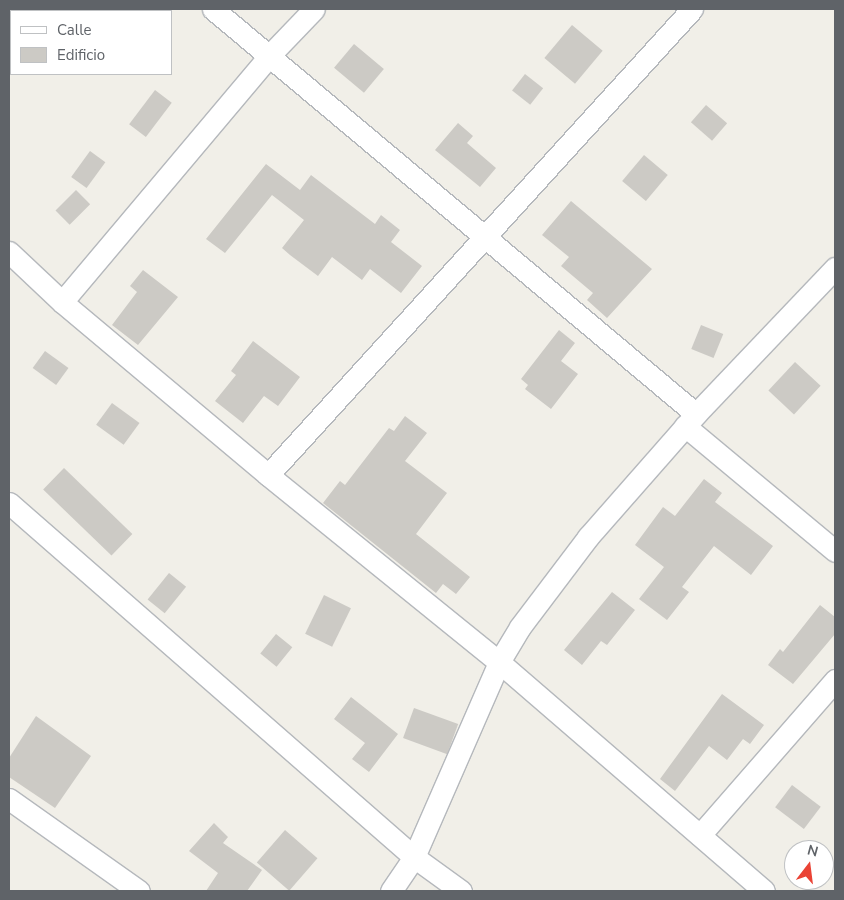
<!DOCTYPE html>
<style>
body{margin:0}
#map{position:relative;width:844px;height:900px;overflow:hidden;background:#f1efe8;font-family:"Nunito Sans",sans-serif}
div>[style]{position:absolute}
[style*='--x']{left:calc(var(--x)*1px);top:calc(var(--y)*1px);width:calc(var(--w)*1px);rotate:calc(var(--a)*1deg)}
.building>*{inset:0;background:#cccac5;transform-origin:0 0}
.roads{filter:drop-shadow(1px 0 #b5b8bc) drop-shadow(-1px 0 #b5b8bc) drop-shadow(0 1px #b5b8bc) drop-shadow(0 -1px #b5b8bc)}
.street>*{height:21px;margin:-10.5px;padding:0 10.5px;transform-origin:10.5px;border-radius:10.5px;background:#fff}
span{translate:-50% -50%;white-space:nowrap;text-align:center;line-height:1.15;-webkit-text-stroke:4.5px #fff;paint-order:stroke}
.frame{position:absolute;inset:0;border:10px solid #5f6368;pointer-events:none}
.legend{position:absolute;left:10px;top:10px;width:162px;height:65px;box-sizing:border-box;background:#fff;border:1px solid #bfc1c3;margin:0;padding:6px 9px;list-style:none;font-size:15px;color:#5f6368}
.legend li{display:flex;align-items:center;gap:10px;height:25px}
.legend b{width:25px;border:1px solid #bfc1c3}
.north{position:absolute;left:784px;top:840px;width:50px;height:50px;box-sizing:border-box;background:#fff;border:1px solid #bfc1c3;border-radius:50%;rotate:15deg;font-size:14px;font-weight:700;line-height:20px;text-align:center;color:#5f6368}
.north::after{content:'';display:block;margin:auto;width:18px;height:22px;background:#ea4335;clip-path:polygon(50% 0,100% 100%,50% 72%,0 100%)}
</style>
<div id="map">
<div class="building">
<div style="left:572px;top:25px;width:40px;height:43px;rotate:40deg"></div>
<div style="left:354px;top:44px;width:39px;height:31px;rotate:40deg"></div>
<div style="left:525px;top:74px;width:23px;height:21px;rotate:38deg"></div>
<div style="left:155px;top:90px;width:21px;height:43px;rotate:37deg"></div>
<div style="left:706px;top:105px;width:28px;height:23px;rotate:41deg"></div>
<div style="clip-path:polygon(458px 123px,473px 136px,467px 143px,496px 168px,480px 187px,435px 150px)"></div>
<div style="left:90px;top:151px;width:19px;height:32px;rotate:36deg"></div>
<div style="left:644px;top:155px;width:31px;height:34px;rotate:40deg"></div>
<div style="clip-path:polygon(266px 164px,300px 190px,311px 175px,375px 224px,381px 215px,400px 230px,391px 242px,422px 266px,401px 293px,370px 269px,362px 280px,332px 257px,318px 276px,290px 255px,282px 248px,304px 220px,272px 195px,225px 253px,206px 239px)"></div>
<div style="left:76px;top:190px;width:20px;height:29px;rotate:45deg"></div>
<div style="clip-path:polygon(571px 201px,652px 269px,607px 318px,587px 300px,593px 293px,561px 266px,569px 257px,542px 235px)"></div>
<div style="clip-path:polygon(143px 270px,178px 297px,138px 345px,112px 325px,137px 292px,130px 286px)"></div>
<div style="left:701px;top:325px;width:24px;height:26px;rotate:22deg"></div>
<div style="clip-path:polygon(559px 330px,575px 343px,561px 361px,578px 374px,551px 409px,525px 389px,528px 385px,521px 379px)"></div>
<div style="clip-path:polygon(253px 341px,300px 377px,278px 406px,264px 396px,243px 423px,215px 401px,236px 375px,231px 371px)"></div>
<div style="left:45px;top:351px;width:29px;height:21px;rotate:36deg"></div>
<div style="left:795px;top:362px;width:35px;height:39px;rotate:43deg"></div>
<div style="left:112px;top:403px;width:34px;height:27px;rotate:36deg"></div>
<div style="clip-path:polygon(405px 416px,427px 433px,405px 461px,447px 493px,416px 534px,470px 577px,456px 594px,443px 584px,436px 593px,323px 503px,340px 481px,345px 485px,389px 428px,394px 431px)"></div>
<div style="left:64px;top:468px;width:95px;height:30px;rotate:44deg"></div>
<div style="clip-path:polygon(704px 479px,722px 493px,715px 502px,773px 546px,751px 575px,714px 546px,682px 587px,689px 592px,667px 620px,639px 599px,664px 567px,635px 545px,663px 507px,675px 516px)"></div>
<div style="left:169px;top:573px;width:22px;height:34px;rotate:39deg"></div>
<div style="clip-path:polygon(612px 592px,635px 610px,607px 645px,601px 641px,582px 665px,564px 650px)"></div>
<div style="left:324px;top:595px;width:30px;height:43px;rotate:26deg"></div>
<div style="clip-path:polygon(820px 605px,835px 617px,835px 634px,793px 684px,768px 665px,780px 649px,783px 652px)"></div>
<div style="left:276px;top:634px;width:21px;height:25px;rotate:39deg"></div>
<div style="clip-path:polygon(722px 694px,764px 725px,750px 744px,743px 739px,727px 760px,709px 746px,675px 791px,660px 779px)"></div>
<div style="clip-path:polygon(351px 697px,398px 734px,369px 772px,352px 759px,365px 743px,334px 719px)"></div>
<div style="left:414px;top:708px;width:47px;height:32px;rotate:20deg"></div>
<div style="clip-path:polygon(36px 716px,91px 756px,55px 808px,9px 777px,9px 758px)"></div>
<div style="left:792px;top:785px;width:36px;height:28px;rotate:37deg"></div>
<div style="clip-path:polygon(214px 823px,228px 837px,223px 843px,262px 870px,247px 891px,206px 891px,218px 873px,189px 851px)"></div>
<div style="left:285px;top:830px;width:43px;height:43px;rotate:41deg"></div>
</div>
<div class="roads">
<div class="street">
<div style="--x:213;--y:9;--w:630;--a:39.98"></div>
<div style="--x:9;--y:252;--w:73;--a:43.3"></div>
<div style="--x:62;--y:302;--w:269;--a:40"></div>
<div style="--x:268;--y:475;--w:297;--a:39"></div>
<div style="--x:499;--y:662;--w:350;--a:40.8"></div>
<div style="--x:62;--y:302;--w:320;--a:-49.9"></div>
<div style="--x:268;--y:57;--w:66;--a:-46.2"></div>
<div style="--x:685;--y:426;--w:195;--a:39.8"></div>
<div style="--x:268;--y:475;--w:630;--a:-47.7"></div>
<div style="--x:9;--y:503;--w:538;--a:41.16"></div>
<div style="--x:414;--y:857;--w:58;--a:35.9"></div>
<div style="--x:9;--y:799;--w:159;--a:35.3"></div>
<div style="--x:700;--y:835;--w:206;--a:-48.9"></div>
<div style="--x:391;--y:891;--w:41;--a:-55.9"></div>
<div style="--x:414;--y:857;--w:213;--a:-66.4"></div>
<div style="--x:499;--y:662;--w:41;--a:-59"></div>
<div style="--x:520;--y:627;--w:113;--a:-52.9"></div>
<div style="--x:588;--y:537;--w:164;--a:-48.7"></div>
<div style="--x:696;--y:414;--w:202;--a:-46.4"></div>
</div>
</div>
<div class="frame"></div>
<ul class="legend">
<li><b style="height:6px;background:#fff"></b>Calle</li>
<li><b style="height:14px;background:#cccac5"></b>Edificio</li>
</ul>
<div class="north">N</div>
</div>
